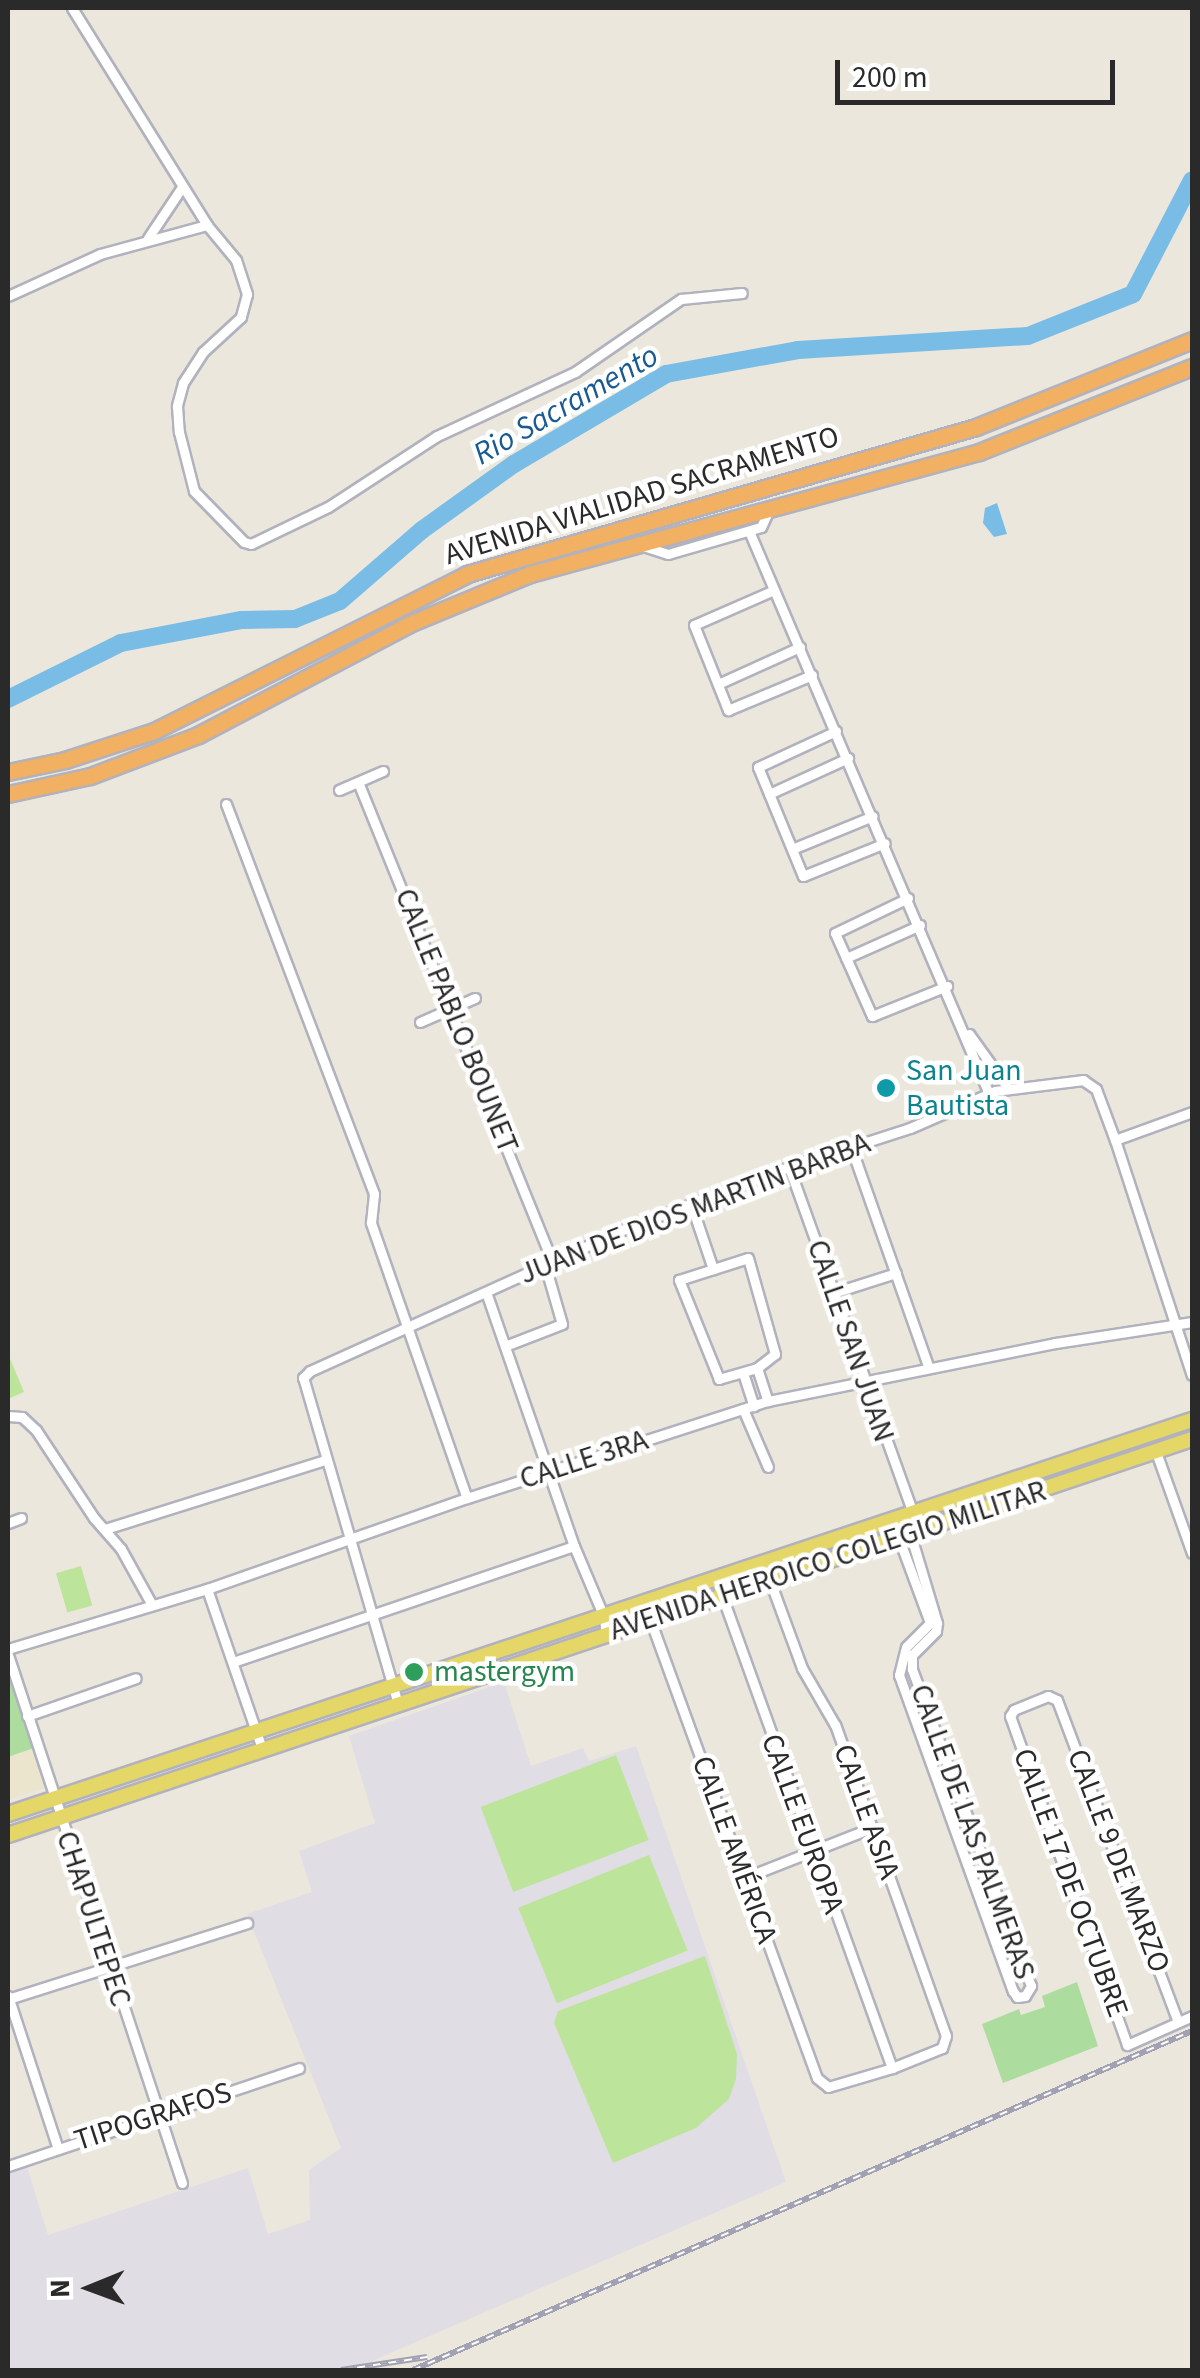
<!DOCTYPE html>
<meta charset="utf-8">
<style>
body{margin:0}
#map{position:relative;width:1200px;height:2378px;overflow:hidden;background:#ebe7dd;font-family:"Source Sans 3",sans-serif}
div>[style]{position:absolute}
[style*='--x']{left:calc(var(--x)*1px);top:calc(var(--y)*1px);width:calc(var(--w)*1px);rotate:calc(var(--a)*1deg)}
.industrial>*{inset:0;background:#e0dde4}
.education>*{inset:0;background:#ebe5ce}
.green>*{inset:0;background:#addd9e}
.pitch>*{inset:0;background:#bde49b;transform-origin:0 0}
.water>*{inset:0;background:#79bce5}
.river>*{height:18px;margin:-9px;padding:0 9px;transform-origin:9px;border-radius:9px;background:#79bce5}
.roads{filter:drop-shadow(2px 0 #b1b2bd) drop-shadow(-2px 0 #b1b2bd) drop-shadow(0 2px #b1b2bd) drop-shadow(0 -2px #b1b2bd)}
.street>*{height:9px;margin:-4.5px;padding:0 4.5px;transform-origin:4.5px;border-radius:4.5px;background:#fff}
.primary>*{height:14px;margin:-7px;padding:0 7px;transform-origin:7px;border-radius:7px;background:#e5d668}
.highway>*{height:15px;margin:-7.5px;padding:0 7.5px;transform-origin:7.5px;border-radius:7.5px;background:#f1b062}
.rail>*{height:6px;margin-top:-3px;transform-origin:0;background:repeating-linear-gradient(90deg,#fff 0 8px,#a1a1b3 0 16px);box-sizing:border-box;border-block:2px solid #a1a1b3}
.dots>*{width:28px;height:28px;translate:-50% -50%;box-sizing:border-box;border:5px solid #fff;border-radius:50%}
span{translate:-50% -50%;white-space:nowrap;text-align:center;line-height:1.15;-webkit-text-stroke:9px #fff;paint-order:stroke}
.street-label{font-size:30px;color:#2a2a2a}
.culture-label{font-size:30px;color:#0d838f}
.left{translate:0 -50%;text-align:left}
.leisure-label{font-size:30px;color:#27864d}
.water-label{font-size:32px;color:#185a91;font-style:italic}
.frame{position:absolute;inset:0;border:10px solid #2a2a2a;pointer-events:none}
.north{position:absolute;left:40px;top:2238px;width:100px;height:100px;-webkit-text-stroke:8px #fff;paint-order:stroke;rotate:269deg;font-size:28px;font-weight:700;line-height:40px;text-align:center;color:#2a2a2a}
.north::after{content:'';display:block;margin:auto;width:35px;height:45px;background:#2a2a2a;clip-path:polygon(50% 0,100% 100%,50% 72%,0 100%)}
.scale{position:absolute;left:835px;top:60px;width:280px;height:45px;box-sizing:border-box;border:5px solid #2a2a2a;border-top:0;padding-left:12px;font-size:30px;line-height:35px;white-space:nowrap;color:#2a2a2a;-webkit-text-stroke:8px #fff;paint-order:stroke}
</style>
<div id="map">
<div class="industrial">
<div style="clip-path:polygon(504px 1682px,531px 1766px,583px 1748px,589px 1761px,636px 1746px,786px 2182px,351px 2370px,8px 2370px,8px 2174px,27px 2167px,48px 2235px,248px 2168px,268px 2234px,310px 2220px,309px 2170px,341px 2148px,247px 1914px,312px 1892px,299px 1851px,375px 1823px,349px 1736px)"></div>
</div>
<div class="education">
<div style="clip-path:polygon(34px 1748px,47px 1787px,8px 1800px,8px 1757px)"></div>
</div>
<div class="green">
<div style="clip-path:polygon(8px 1662px,34px 1748px,8px 1757px)"></div>
<div style="clip-path:polygon(1077px 1982px,1098px 2046px,1003px 2083px,982px 2024px,1019px 2009px,1021px 2015px,1045px 2007px,1042px 1996px)"></div>
</div>
<div class="pitch">
<div style="clip-path:polygon(8px 1354px,24px 1392px,8px 1399px)"></div>
<div style="left:81px;top:1566px;width:41px;height:26px;rotate:74deg"></div>
<div style="left:616px;top:1755px;width:91px;height:145px;rotate:69deg"></div>
<div style="left:649px;top:1855px;width:103px;height:141px;rotate:68deg"></div>
<div style="clip-path:polygon(705px 1956px,737px 2054px,736px 2079px,729px 2099px,696px 2128px,613px 2163px,554px 2023px,558px 2011px)"></div>
</div>
<div class="water">
<div style="clip-path:polygon(997px 503px,1007px 534px,994px 537px,983px 523px,985px 508px)"></div>
</div>
<div class="river">
<div style="--x:8;--y:699;--w:126;--a:-26.4"></div>
<div style="--x:121;--y:643;--w:123;--a:-10.8"></div>
<div style="--x:242;--y:620;--w:53;--a:-1.1"></div>
<div style="--x:295;--y:619;--w:48;--a:-21.8"></div>
<div style="--x:340;--y:601;--w:108;--a:-40.9"></div>
<div style="--x:422;--y:530;--w:113;--a:-35.7"></div>
<div style="--x:514;--y:464;--w:177;--a:-30.6"></div>
<div style="--x:666;--y:374;--w:134;--a:-10.3"></div>
<div style="--x:798;--y:350;--w:230;--a:-3.5"></div>
<div style="--x:1028;--y:336;--w:113;--a:-21.8"></div>
<div style="--x:1133;--y:294;--w:128;--a:-62.6"></div>
</div>
<div class="roads">
<div class="street">
<div style="--x:72;--y:8;--w:256;--a:58.1"></div>
<div style="--x:148;--y:238;--w:61;--a:-56.3"></div>
<div style="--x:8;--y:296;--w:101;--a:-24.5"></div>
<div style="--x:100;--y:254;--w:111;--a:-15.2"></div>
<div style="--x:207;--y:225;--w:45;--a:50.4"></div>
<div style="--x:236;--y:260;--w:36;--a:72"></div>
<div style="--x:247;--y:294;--w:24;--a:105"></div>
<div style="--x:241;--y:317;--w:52;--a:137.4"></div>
<div style="--x:203;--y:352;--w:37;--a:123"></div>
<div style="--x:183;--y:383;--w:24;--a:105"></div>
<div style="--x:177;--y:406;--w:26;--a:86"></div>
<div style="--x:179;--y:432;--w:61;--a:75.7"></div>
<div style="--x:194;--y:491;--w:71;--a:45.6"></div>
<div style="--x:244;--y:542;--w:7;--a:16"></div>
<div style="--x:251;--y:544;--w:85;--a:-25.7"></div>
<div style="--x:328;--y:507;--w:130;--a:-33.1"></div>
<div style="--x:437;--y:436;--w:152;--a:-24.9"></div>
<div style="--x:575;--y:372;--w:129;--a:-34.6"></div>
<div style="--x:681;--y:299;--w:61;--a:-5.6"></div>
<div style="--x:749;--y:531;--w:612;--a:66.91"></div>
<div style="--x:643;--y:546;--w:26;--a:18"></div>
<div style="--x:668;--y:554;--w:97;--a:-16.2"></div>
<div style="--x:761;--y:527;--w:21;--a:-65"></div>
<div style="--x:774;--y:590;--w:87;--a:156.4"></div>
<div style="--x:694;--y:625;--w:92;--a:68.2"></div>
<div style="--x:728;--y:710;--w:91;--a:-22.6"></div>
<div style="--x:718;--y:684;--w:90;--a:-24.3"></div>
<div style="--x:836;--y:731;--w:86;--a:155.2"></div>
<div style="--x:758;--y:767;--w:118;--a:67.6"></div>
<div style="--x:803;--y:876;--w:88;--a:-21.9"></div>
<div style="--x:358;--y:782;--w:517;--a:67.95"></div>
<div style="--x:339;--y:790;--w:48;--a:-23.4"></div>
<div style="--x:769;--y:794;--w:87;--a:-24.5"></div>
<div style="--x:226;--y:804;--w:417;--a:69.2"></div>
<div style="--x:374;--y:1194;--w:29;--a:96"></div>
<div style="--x:371;--y:1223;--w:291;--a:70.8"></div>
<div style="--x:792;--y:849;--w:87;--a:-22.2"></div>
<div style="--x:908;--y:898;--w:81;--a:154.4"></div>
<div style="--x:835;--y:933;--w:91;--a:66"></div>
<div style="--x:872;--y:1016;--w:81;--a:-21.8"></div>
<div style="--x:846;--y:958;--w:81;--a:-24"></div>
<div style="--x:420;--y:1022;--w:60;--a:-23.6"></div>
<div style="--x:969;--y:1034;--w:67;--a:54.2"></div>
<div style="--x:1115;--y:1140;--w:82;--a:-20"></div>
<div style="--x:851;--y:1147;--w:234;--a:70.6"></div>
<div style="--x:789;--y:1167;--w:368;--a:70.3"></div>
<div style="--x:691;--y:1204;--w:69;--a:71.3"></div>
<div style="--x:748;--y:1258;--w:100;--a:74.3"></div>
<div style="--x:775;--y:1354;--w:23;--a:142"></div>
<div style="--x:757;--y:1368;--w:40;--a:164"></div>
<div style="--x:719;--y:1379;--w:107;--a:-112"></div>
<div style="--x:679;--y:1280;--w:72;--a:-17.7"></div>
<div style="--x:486;--y:1292;--w:269;--a:70.9"></div>
<div style="--x:574;--y:1546;--w:77;--a:67.1"></div>
<div style="--x:604;--y:1617;--w:18;--a:84"></div>
<div style="--x:833;--y:1293;--w:66;--a:-17.6"></div>
<div style="--x:505;--y:1346;--w:61;--a:-21.1"></div>
<div style="--x:562;--y:1324;--w:61;--a:-106.1"></div>
<div style="--x:757;--y:1368;--w:35;--a:72"></div>
<div style="--x:743;--y:1373;--w:35;--a:72"></div>
<div style="--x:743;--y:1409;--w:63;--a:66.7"></div>
<div style="--x:8;--y:1416;--w:14;--a:4"></div>
<div style="--x:22;--y:1417;--w:19;--a:43"></div>
<div style="--x:36;--y:1430;--w:105;--a:56.6"></div>
<div style="--x:94;--y:1518;--w:41;--a:48.9"></div>
<div style="--x:121;--y:1549;--w:64;--a:61"></div>
<div style="--x:1156;--y:1452;--w:107;--a:70.4"></div>
<div style="--x:896;--y:1519;--w:20;--a:81"></div>
<div style="--x:899;--y:1539;--w:90;--a:69.7"></div>
<div style="--x:930;--y:1623;--w:34;--a:135"></div>
<div style="--x:906;--y:1647;--w:29;--a:104"></div>
<div style="--x:899;--y:1675;--w:336;--a:70.2"></div>
<div style="--x:1013;--y:1991;--w:7;--a:56"></div>
<div style="--x:1017;--y:1997;--w:8;--a:-7"></div>
<div style="--x:1025;--y:1996;--w:12;--a:-59"></div>
<div style="--x:1031;--y:1986;--w:339;--a:-110.6"></div>
<div style="--x:912;--y:1669;--w:14;--a:-90"></div>
<div style="--x:912;--y:1655;--w:34;--a:-45"></div>
<div style="--x:936;--y:1631;--w:8;--a:-83"></div>
<div style="--x:937;--y:1623;--w:112;--a:-106.7"></div>
<div style="--x:8;--y:1523;--w:14;--a:-21"></div>
<div style="--x:105;--y:1529;--w:231;--a:-17.4"></div>
<div style="--x:716;--y:1579;--w:520;--a:70.21"></div>
<div style="--x:207;--y:1589;--w:169;--a:71"></div>
<div style="--x:651;--y:1622;--w:485;--a:70"></div>
<div style="--x:817;--y:2078;--w:14;--a:39"></div>
<div style="--x:828;--y:2087;--w:67;--a:-16.5"></div>
<div style="--x:892;--y:2068;--w:54;--a:-21.8"></div>
<div style="--x:942;--y:2048;--w:13;--a:-72"></div>
<div style="--x:946;--y:2036;--w:330;--a:-109.6"></div>
<div style="--x:835;--y:1725;--w:66;--a:-120.1"></div>
<div style="--x:802;--y:1668;--w:93;--a:-110.2"></div>
<div style="--x:8;--y:1649;--w:208;--a:-16.8"></div>
<div style="--x:207;--y:1589;--w:275;--a:-19.3"></div>
<div style="--x:467;--y:1498;--w:316;--a:-17.9"></div>
<div style="--x:768;--y:1401;--w:293;--a:-11.4"></div>
<div style="--x:1055;--y:1343;--w:139;--a:-8.7"></div>
<div style="--x:8;--y:1655;--w:556;--a:71.76"></div>
<div style="--x:233;--y:1662;--w:360;--a:-18.8"></div>
<div style="--x:398;--y:1704;--w:340;--a:-106.2"></div>
<div style="--x:303;--y:1378;--w:10;--a:-45"></div>
<div style="--x:310;--y:1371;--w:342;--a:-24.3"></div>
<div style="--x:622;--y:1230;--w:178;--a:-20.7"></div>
<div style="--x:789;--y:1167;--w:127;--a:-17.9"></div>
<div style="--x:910;--y:1128;--w:93;--a:-23.5"></div>
<div style="--x:995;--y:1091;--w:89;--a:-7.1"></div>
<div style="--x:1083;--y:1080;--w:16;--a:35"></div>
<div style="--x:1096;--y:1089;--w:54;--a:69.6"></div>
<div style="--x:1115;--y:1140;--w:247;--a:71.9"></div>
<div style="--x:27;--y:1716;--w:115;--a:-19.2"></div>
<div style="--x:744;--y:1878;--w:136;--a:-21.5"></div>
<div style="--x:8;--y:1996;--w:161;--a:71.9"></div>
<div style="--x:8;--y:1999;--w:251;--a:-17.6"></div>
<div style="--x:1178;--y:2022;--w:344;--a:-110.6"></div>
<div style="--x:1057;--y:1700;--w:10;--a:-156"></div>
<div style="--x:1048;--y:1696;--w:37;--a:158"></div>
<div style="--x:1014;--y:1710;--w:7;--a:124"></div>
<div style="--x:1010;--y:1716;--w:349;--a:70.4"></div>
<div style="--x:1127;--y:2045;--w:71;--a:-24"></div>
<div style="--x:8;--y:2166;--w:307;--a:-18.6"></div>
</div>
<div class="primary">
<div style="--x:8;--y:1814;--w:1248;--a:-18.41"></div>
<div style="--x:8;--y:1835;--w:1248;--a:-18.49"></div>
</div>
<div class="highway">
<div style="--x:8;--y:772;--w:58;--a:-11.9"></div>
<div style="--x:65;--y:760;--w:94;--a:-18"></div>
<div style="--x:154;--y:731;--w:350;--a:-26.6"></div>
<div style="--x:467;--y:574;--w:530;--a:-16.11"></div>
<div style="--x:976;--y:427;--w:233;--a:-21.9"></div>
<div style="--x:8;--y:794;--w:84;--a:-12.4"></div>
<div style="--x:90;--y:776;--w:116;--a:-20.8"></div>
<div style="--x:198;--y:735;--w:238;--a:-27.7"></div>
<div style="--x:409;--y:624;--w:131;--a:-22.5"></div>
<div style="--x:530;--y:574;--w:465;--a:-15.2"></div>
<div style="--x:979;--y:452;--w:229;--a:-21.8"></div>
</div>
</div>
<div class="rail">
<div style="--x:341;--y:2370;--w:87;--a:-8.6"></div>
<div style="--x:413;--y:2370;--w:850;--a:-23.52"></div>
</div>
<div class="dots">
<div style="left:886px;top:1088px;background:#0f9aa8"></div>
<div style="left:414px;top:1672px;background:#2e9e5b"></div>
</div>
<div class="street-label">
<span style="left:642px;top:496px;rotate:-17deg">AVENIDA VIALIDAD SACRAMENTO</span>
<span style="left:456px;top:1021px;rotate:68deg">CALLE PABLO BOUNET</span>
<span style="left:695px;top:1209px;rotate:-21deg">JUAN DE DIOS MARTIN BARBA</span>
<span style="left:850px;top:1341px;rotate:71deg">CALLE SAN JUAN</span>
<span style="left:584px;top:1460px;rotate:-18deg">CALLE 3RA</span>
<span style="left:828px;top:1561px;rotate:-18deg">AVENIDA HEROICO COLEGIO MILITAR</span>
<span style="left:866px;top:1812px;rotate:70deg">CALLE ASIA</span>
<span style="left:802px;top:1824px;rotate:70deg">CALLE EUROPA</span>
<span style="left:972px;top:1832px;rotate:70deg">CALLE DE LAS PALMERAS</span>
<span style="left:734px;top:1850px;rotate:70deg">CALLE AMÉRICA</span>
<span style="left:1118px;top:1861px;rotate:69deg">CALLE 9 DE MARZO</span>
<span style="left:1070px;top:1883px;rotate:70deg">CALLE 17 DE OCTUBRE</span>
<span style="left:93px;top:1919px;rotate:72deg">CHAPULTEPEC</span>
<span style="left:153px;top:2117px;rotate:-18deg">TIPOGRAFOS</span>
</div>
<div class="culture-label">
<span class="left" style="left:906px;top:1088px">San Juan<br>Bautista</span>
</div>
<div class="leisure-label">
<span class="left" style="left:434px;top:1672px">mastergym</span>
</div>
<div class="water-label">
<span style="left:566px;top:405px;rotate:-30deg">Rio Sacramento</span>
</div>
<div class="frame"></div>
<div class="north">N</div>
<div class="scale">200 m</div>
</div>
